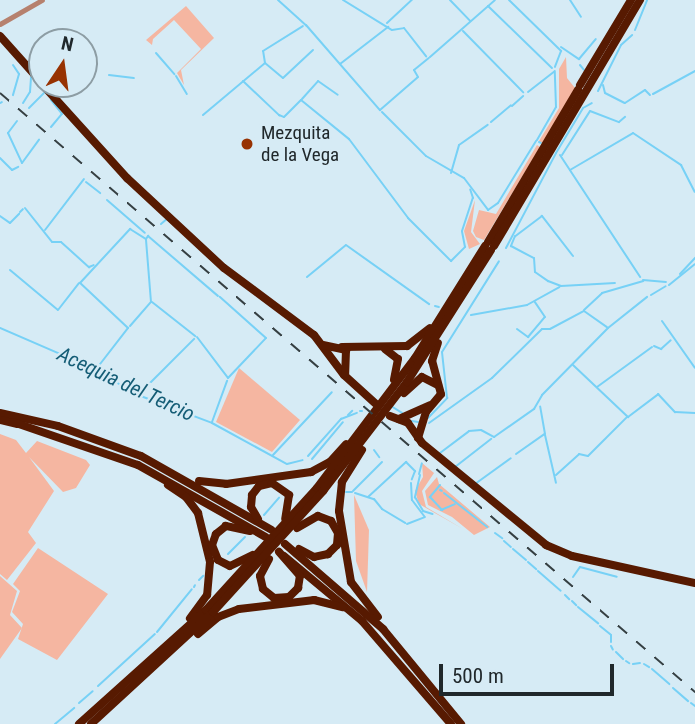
<!DOCTYPE html>
<style>
body{margin:0}
#map{position:relative;width:695px;height:724px;overflow:hidden;background:#d6ebf5;font-family:"Roboto Condensed",sans-serif}
div>[style]{position:absolute}
[style*='--x']{left:calc(var(--x)*1px);top:calc(var(--y)*1px);width:calc(var(--w)*1px);rotate:calc(var(--a)*1deg)}
.green>*{inset:0;background:#f5b6a1}
.stream>*{height:2px;margin:-1px;padding:0 1px;transform-origin:1px;border-radius:1px;background:#77d1f6}
.minor>*{height:4.5px;margin:-2.25px;padding:0 2.25px;transform-origin:2.25px;border-radius:2.25px;background:#b6816e}
.highway>*{height:8px;margin:-4px;padding:0 4px;transform-origin:4px;border-radius:4px;background:#571a01}
.rail>*{height:2px;margin-top:-1px;transform-origin:0;background:repeating-linear-gradient(90deg,#353f42 0 12px,transparent 0 24px)}
.dots>*{width:19px;height:19px;translate:-50% -50%;box-sizing:border-box;border:4px solid #d6ebf5;border-radius:50%}
span{translate:-50% -50%;white-space:nowrap;text-align:center;line-height:1.15;-webkit-text-stroke:5px #d6ebf5;paint-order:stroke}
.poi-label{font-size:19px;color:#20282b}
.left{translate:0 -50%;text-align:left}
.water-label{font-size:21px;color:#155d76;font-style:italic}
.north{position:absolute;left:28px;top:28px;width:70px;height:70px;box-sizing:border-box;background:#d6ebf5;border:2px solid #8d9da4;border-radius:50%;rotate:13deg;font-size:19px;font-weight:700;line-height:28px;text-align:center;color:#20282b}
.north::after{content:'';display:block;margin:auto;width:24px;height:32px;background:#973202;clip-path:polygon(50% 0,100% 100%,50% 72%,0 100%)}
.scale{position:absolute;left:439px;top:664px;width:175px;height:32px;box-sizing:border-box;border:4px solid #20282b;border-top:0;padding-left:9px;font-size:21px;line-height:24px;white-space:nowrap;color:#20282b;-webkit-text-stroke:5px #d6ebf5;paint-order:stroke}
</style>
<div id="map">
<div class="green">
<div style="clip-path:polygon(186px 6px,214px 38px,181px 70px,184px 85px,177px 73px,201px 49px,174px 20px,153px 39px,152px 45px,146px 40px)"></div>
<div style="clip-path:polygon(566px 57px,567px 78px,575px 88px,543px 144px,539px 141px,559px 108px,559px 69px)"></div>
<div style="clip-path:polygon(537px 145px,540px 147px,484px 240px,476px 237px,473px 231px,479px 210px,496px 214px)"></div>
<div style="clip-path:polygon(475px 200px,471px 232px,480px 244px,469px 249px,464px 231px)"></div>
<div style="clip-path:polygon(239px 368px,300px 420px,272px 452px,216px 422px)"></div>
<div style="clip-path:polygon(0 434px,16px 440px,26px 453px,37px 441px,86px 460px,90px 465px,76px 488px,63px 492px,29px 457px,54px 491px,28px 532px,36px 543px,7px 580px,0 574px)"></div>
<div style="clip-path:polygon(422px 463px,434px 473px,422px 491px,426px 507px,463px 529px,419px 504px,415px 491px,423px 477px)"></div>
<div style="clip-path:polygon(437px 477px,439px 484px,490px 527px,474px 535px,452px 517px,428px 505px,425px 491px)"></div>
<div style="clip-path:polygon(354px 495px,369px 530px,367px 592px,356px 561px)"></div>
<div style="clip-path:polygon(38px 548px,108px 594px,57px 660px,18px 639px,23px 624px,12px 612px,20px 591px,13px 584px)"></div>
<div style="clip-path:polygon(0 576px,17px 591px,10px 615px,22px 628px,0 659px)"></div>
</div>
<div class="stream">
<div style="--x:278;--y:0;--w:38;--a:42"></div>
<div style="--x:306;--y:25;--w:113;--a:49"></div>
<div style="--x:380;--y:110;--w:50;--a:-41"></div>
<div style="--x:418;--y:77;--w:8;--a:-120"></div>
<div style="--x:414;--y:70;--w:19;--a:-39"></div>
<div style="--x:343;--y:0;--w:57;--a:31.5"></div>
<div style="--x:392;--y:30;--w:12;--a:-9"></div>
<div style="--x:404;--y:28;--w:36;--a:52"></div>
<div style="--x:450;--y:0;--w:29;--a:46"></div>
<div style="--x:509;--y:0;--w:73;--a:44.4"></div>
<div style="--x:561;--y:51;--w:17;--a:111"></div>
<div style="--x:570;--y:0;--w:20;--a:57"></div>
<div style="--x:488;--y:6;--w:89;--a:44.1"></div>
<div style="--x:387;--y:23;--w:34;--a:-43"></div>
<div style="--x:635;--y:30;--w:32;--a:-68"></div>
<div style="--x:463;--y:31;--w:86;--a:45.5"></div>
<div style="--x:561;--y:47;--w:22;--a:34"></div>
<div style="--x:579;--y:59;--w:26;--a:-50"></div>
<div style="--x:156;--y:53;--w:28;--a:49"></div>
<div style="--x:430;--y:57;--w:86;--a:-41.2"></div>
<div style="--x:265;--y:63;--w:23;--a:40"></div>
<div style="--x:283;--y:78;--w:41;--a:-43"></div>
<div style="--x:340;--y:64;--w:61;--a:-37.6"></div>
<div style="--x:13;--y:65;--w:11;--a:56"></div>
<div style="--x:19;--y:74;--w:22;--a:106"></div>
<div style="--x:580;--y:65;--w:6;--a:51"></div>
<div style="--x:109;--y:75;--w:25;--a:7"></div>
<div style="--x:176;--y:76;--w:21;--a:59"></div>
<div style="--x:243;--y:81;--w:50;--a:43.4"></div>
<div style="--x:279;--y:115;--w:5;--a:22"></div>
<div style="--x:284;--y:117;--w:24;--a:-45"></div>
<div style="--x:301;--y:100;--w:62;--a:39.1"></div>
<div style="--x:349;--y:139;--w:99;--a:53.2"></div>
<div style="--x:408;--y:218;--w:61;--a:45"></div>
<div style="--x:451;--y:261;--w:20;--a:-45"></div>
<div style="--x:465;--y:247;--w:16;--a:-101"></div>
<div style="--x:462;--y:231;--w:35;--a:-72"></div>
<div style="--x:473;--y:198;--w:9;--a:-108"></div>
<div style="--x:603;--y:85;--w:8;--a:76"></div>
<div style="--x:605;--y:93;--w:22;--a:27"></div>
<div style="--x:625;--y:103;--w:24;--a:-33"></div>
<div style="--x:645;--y:90;--w:7;--a:45"></div>
<div style="--x:598;--y:91;--w:51;--a:-63.4"></div>
<div style="--x:621;--y:45;--w:15;--a:-42"></div>
<div style="--x:528;--y:92;--w:33;--a:-38"></div>
<div style="--x:653;--y:94;--w:48;--a:-28.7"></div>
<div style="--x:302;--y:99;--w:24;--a:-48"></div>
<div style="--x:318;--y:81;--w:24;--a:35"></div>
<div style="--x:0;--y:103;--w:2;--a:-27"></div>
<div style="--x:23;--y:103;--w:13;--a:-58"></div>
<div style="--x:30;--y:92;--w:15;--a:-86"></div>
<div style="--x:512;--y:106;--w:15;--a:-42"></div>
<div style="--x:29;--y:108;--w:21;--a:-45"></div>
<div style="--x:382;--y:112;--w:62;--a:45"></div>
<div style="--x:426;--y:156;--w:44;--a:30.1"></div>
<div style="--x:464;--y:178;--w:40;--a:53"></div>
<div style="--x:488;--y:210;--w:12;--a:-35"></div>
<div style="--x:498;--y:203;--w:73;--a:-58.5"></div>
<div style="--x:203;--y:115;--w:81;--a:-40"></div>
<div style="--x:265;--y:63;--w:12;--a:-99"></div>
<div style="--x:263;--y:51;--w:47;--a:-32"></div>
<div style="--x:17;--y:121;--w:15;--a:127"></div>
<div style="--x:8;--y:133;--w:33;--a:65"></div>
<div style="--x:22;--y:163;--w:29;--a:-54"></div>
<div style="--x:491;--y:122;--w:26;--a:-40"></div>
<div style="--x:51;--y:127;--w:17;--a:-50"></div>
<div style="--x:62;--y:114;--w:18;--a:-128"></div>
<div style="--x:537;--y:140;--w:38;--a:-60"></div>
<div style="--x:556;--y:107;--w:36;--a:-92"></div>
<div style="--x:539;--y:142;--w:2;--a:27"></div>
<div style="--x:560;--y:155;--w:146;--a:56.7"></div>
<div style="--x:562;--y:155;--w:52;--a:-57.5"></div>
<div style="--x:590;--y:111;--w:31;--a:21"></div>
<div style="--x:619;--y:122;--w:8;--a:-40"></div>
<div style="--x:0;--y:158;--w:17;--a:45"></div>
<div style="--x:12;--y:170;--w:7;--a:-27"></div>
<div style="--x:570;--y:170;--w:73;--a:-30.4"></div>
<div style="--x:633;--y:133;--w:58;--a:33.7"></div>
<div style="--x:681;--y:165;--w:30;--a:63"></div>
<div style="--x:451;--y:173;--w:29;--a:-74"></div>
<div style="--x:459;--y:145;--w:35;--a:-35"></div>
<div style="--x:86;--y:182;--w:18;--a:38"></div>
<div style="--x:107;--y:200;--w:50;--a:41"></div>
<div style="--x:25;--y:208;--w:43;--a:51.5"></div>
<div style="--x:52;--y:242;--w:9;--a:0"></div>
<div style="--x:61;--y:242;--w:38;--a:42"></div>
<div style="--x:89;--y:267;--w:5;--a:-22"></div>
<div style="--x:20;--y:212;--w:4;--a:-45"></div>
<div style="--x:0;--y:216;--w:12;--a:35"></div>
<div style="--x:10;--y:223;--w:13;--a:-45"></div>
<div style="--x:161;--y:224;--w:8;--a:-40"></div>
<div style="--x:45;--y:230;--w:64;--a:-52.6"></div>
<div style="--x:506;--y:248;--w:107;--a:-62.2"></div>
<div style="--x:556;--y:153;--w:52;--a:-59"></div>
<div style="--x:583;--y:108;--w:10;--a:-29"></div>
<div style="--x:573;--y:256;--w:51;--a:-127.8"></div>
<div style="--x:542;--y:216;--w:34;--a:143"></div>
<div style="--x:515;--y:236;--w:11;--a:112"></div>
<div style="--x:511;--y:246;--w:26;--a:28"></div>
<div style="--x:534;--y:258;--w:14;--a:86"></div>
<div style="--x:535;--y:272;--w:16;--a:35"></div>
<div style="--x:548;--y:281;--w:14;--a:21"></div>
<div style="--x:561;--y:286;--w:54;--a:-3.2"></div>
<div style="--x:10;--y:270;--w:62;--a:39.8"></div>
<div style="--x:58;--y:310;--w:34;--a:-52"></div>
<div style="--x:680;--y:274;--w:22;--a:-47"></div>
<div style="--x:307;--y:277;--w:50;--a:-39.4"></div>
<div style="--x:346;--y:245;--w:102;--a:35.4"></div>
<div style="--x:643;--y:280;--w:23;--a:5"></div>
<div style="--x:669;--y:285;--w:33;--a:-39"></div>
<div style="--x:651;--y:295;--w:17;--a:-31"></div>
<div style="--x:152;--y:302;--w:55;--a:38.3"></div>
<div style="--x:435;--y:306;--w:4;--a:14"></div>
<div style="--x:584;--y:310;--w:25;--a:-43"></div>
<div style="--x:602;--y:293;--w:43;--a:-16.3"></div>
<div style="--x:471;--y:315;--w:57;--a:-10.1"></div>
<div style="--x:527;--y:305;--w:37;--a:-29"></div>
<div style="--x:662;--y:321;--w:57;--a:54.9"></div>
<div style="--x:130;--y:326;--w:32;--a:-49"></div>
<div style="--x:151;--y:302;--w:62;--a:-94.6"></div>
<div style="--x:0;--y:328;--w:98;--a:23.4"></div>
<div style="--x:90;--y:367;--w:56;--a:30.3"></div>
<div style="--x:138;--y:395;--w:79;--a:20.7"></div>
<div style="--x:212;--y:423;--w:85;--a:28.7"></div>
<div style="--x:287;--y:464;--w:16;--a:-14"></div>
<div style="--x:517;--y:329;--w:14;--a:36"></div>
<div style="--x:528;--y:337;--w:26;--a:-50"></div>
<div style="--x:545;--y:317;--w:18;--a:-124"></div>
<div style="--x:197;--y:337;--w:51;--a:52.9"></div>
<div style="--x:228;--y:378;--w:55;--a:-46.5"></div>
<div style="--x:266;--y:338;--w:62;--a:-138.3"></div>
<div style="--x:654;--y:346;--w:8;--a:23"></div>
<div style="--x:661;--y:349;--w:13;--a:-42"></div>
<div style="--x:573;--y:365;--w:76;--a:43.4"></div>
<div style="--x:628;--y:417;--w:38;--a:-37"></div>
<div style="--x:658;--y:394;--w:25;--a:47"></div>
<div style="--x:675;--y:412;--w:20;--a:3"></div>
<div style="--x:97;--y:368;--w:51;--a:-52.2"></div>
<div style="--x:128;--y:328;--w:66;--a:-136.8"></div>
<div style="--x:80;--y:283;--w:74;--a:-47.2"></div>
<div style="--x:130;--y:229;--w:19;--a:32"></div>
<div style="--x:146;--y:239;--w:4;--a:-56"></div>
<div style="--x:148;--y:236;--w:92;--a:40.6"></div>
<div style="--x:597;--y:387;--w:68;--a:-36"></div>
<div style="--x:139;--y:394;--w:78;--a:-45"></div>
<div style="--x:391;--y:406;--w:13;--a:32"></div>
<div style="--x:360;--y:411;--w:2;--a:0"></div>
<div style="--x:348;--y:415;--w:6;--a:-45"></div>
<div style="--x:428;--y:418;--w:28;--a:-46"></div>
<div style="--x:447;--y:398;--w:46;--a:-96.2"></div>
<div style="--x:442;--y:352;--w:107;--a:-57.9"></div>
<div style="--x:412;--y:421;--w:6;--a:9"></div>
<div style="--x:212;--y:422;--w:44;--a:-69.9"></div>
<div style="--x:429;--y:423;--w:77;--a:-35.5"></div>
<div style="--x:492;--y:378;--w:70;--a:-44.4"></div>
<div style="--x:542;--y:329;--w:8;--a:0"></div>
<div style="--x:550;--y:329;--w:38;--a:-28"></div>
<div style="--x:584;--y:311;--w:28;--a:35"></div>
<div style="--x:545;--y:435;--w:49;--a:77.1"></div>
<div style="--x:374;--y:450;--w:9;--a:54"></div>
<div style="--x:440;--y:453;--w:36;--a:-37"></div>
<div style="--x:469;--y:431;--w:12;--a:-5"></div>
<div style="--x:481;--y:430;--w:15;--a:28"></div>
<div style="--x:494;--y:437;--w:49;--a:-35"></div>
<div style="--x:534;--y:409;--w:16;--a:-60"></div>
<div style="--x:542;--y:395;--w:94;--a:-45.4"></div>
<div style="--x:608;--y:328;--w:50;--a:-38.5"></div>
<div style="--x:516;--y:454;--w:35;--a:-35"></div>
<div style="--x:545;--y:434;--w:28;--a:-100"></div>
<div style="--x:273;--y:455;--w:86;--a:-46.9"></div>
<div style="--x:308;--y:456;--w:50;--a:-48.3"></div>
<div style="--x:341;--y:419;--w:17;--a:-21"></div>
<div style="--x:312;--y:459;--w:48;--a:-50"></div>
<div style="--x:455;--y:467;--w:46;--a:-37.9"></div>
<div style="--x:419;--y:474;--w:11;--a:-75"></div>
<div style="--x:420;--y:475;--w:23;--a:103"></div>
<div style="--x:415;--y:497;--w:16;--a:60"></div>
<div style="--x:423;--y:511;--w:10;--a:17"></div>
<div style="--x:556;--y:475;--w:31;--a:-42"></div>
<div style="--x:579;--y:454;--w:9;--a:13"></div>
<div style="--x:588;--y:456;--w:55;--a:-45"></div>
<div style="--x:411;--y:483;--w:17;--a:87"></div>
<div style="--x:412;--y:500;--w:21;--a:53"></div>
<div style="--x:475;--y:484;--w:44;--a:-35.8"></div>
<div style="--x:440;--y:485;--w:16;--a:130"></div>
<div style="--x:430;--y:497;--w:18;--a:47"></div>
<div style="--x:440;--y:490;--w:2;--a:27"></div>
<div style="--x:353;--y:491;--w:41;--a:-45"></div>
<div style="--x:346;--y:492;--w:6;--a:0"></div>
<div style="--x:355;--y:493;--w:20;--a:18"></div>
<div style="--x:374;--y:499;--w:13;--a:51"></div>
<div style="--x:382;--y:509;--w:27;--a:31"></div>
<div style="--x:444;--y:493;--w:55;--a:38.3"></div>
<div style="--x:368;--y:497;--w:52;--a:-42.6"></div>
<div style="--x:406;--y:462;--w:13;--a:45"></div>
<div style="--x:415;--y:471;--w:9;--a:111"></div>
<div style="--x:441;--y:510;--w:15;--a:-23"></div>
<div style="--x:264;--y:515;--w:23;--a:-49"></div>
<div style="--x:407;--y:524;--w:19;--a:-21"></div>
<div style="--x:495;--y:533;--w:9;--a:36"></div>
<div style="--x:504;--y:541;--w:9;--a:41"></div>
<div style="--x:513;--y:549;--w:17;--a:40"></div>
<div style="--x:228;--y:554;--w:24;--a:-45"></div>
<div style="--x:528;--y:562;--w:11;--a:41"></div>
<div style="--x:538;--y:571;--w:30;--a:41"></div>
<div style="--x:573;--y:577;--w:12;--a:-55"></div>
<div style="--x:580;--y:567;--w:38;--a:15"></div>
<div style="--x:199;--y:580;--w:6;--a:-45"></div>
<div style="--x:194;--y:587;--w:2;--a:-63"></div>
<div style="--x:565;--y:595;--w:6;--a:45"></div>
<div style="--x:572;--y:601;--w:6;--a:45"></div>
<div style="--x:578;--y:607;--w:26;--a:39"></div>
<div style="--x:600;--y:626;--w:14;--a:39"></div>
<div style="--x:611;--y:635;--w:7;--a:90"></div>
<div style="--x:157;--y:632;--w:55;--a:-50.9"></div>
<div style="--x:611;--y:646;--w:4;--a:63"></div>
<div style="--x:616;--y:652;--w:10;--a:45"></div>
<div style="--x:626;--y:661;--w:4;--a:34"></div>
<div style="--x:633;--y:664;--w:7;--a:-8"></div>
<div style="--x:644;--y:664;--w:6;--a:31"></div>
<div style="--x:652;--y:669;--w:23;--a:41"></div>
<div style="--x:98;--y:686;--w:77;--a:-42.4"></div>
<div style="--x:673;--y:688;--w:20;--a:41"></div>
<div style="--x:79;--y:703;--w:18;--a:-41"></div>
<div style="--x:691;--y:703;--w:5;--a:37"></div>
<div style="--x:55;--y:724;--w:25;--a:-40"></div>
</div>
<div class="minor">
<div style="--x:0;--y:24;--w:48;--a:-29.7"></div>
</div>
<div class="highway">
<div style="--x:0;--y:36;--w:63;--a:48.2"></div>
<div style="--x:42;--y:84;--w:127;--a:47.9"></div>
<div style="--x:127;--y:178;--w:132;--a:42.9"></div>
<div style="--x:224;--y:268;--w:112;--a:36.7"></div>
<div style="--x:314;--y:335;--w:50;--a:53.1"></div>
<div style="--x:344;--y:375;--w:42;--a:42.1"></div>
<div style="--x:580;--y:85;--w:99;--a:-59"></div>
<div style="--x:488;--y:242;--w:177;--a:-59.4"></div>
<div style="--x:494;--y:246;--w:286;--a:-59.3"></div>
<div style="--x:323;--y:345;--w:24;--a:12"></div>
<div style="--x:346;--y:350;--w:24;--a:92"></div>
<div style="--x:342;--y:347;--w:65;--a:-0.9"></div>
<div style="--x:407;--y:346;--w:29;--a:-38"></div>
<div style="--x:385;--y:349;--w:16;--a:38"></div>
<div style="--x:398;--y:359;--w:21;--a:101"></div>
<div style="--x:404;--y:393;--w:24;--a:-42"></div>
<div style="--x:422;--y:377;--w:18;--a:27"></div>
<div style="--x:0;--y:413;--w:59;--a:12.6"></div>
<div style="--x:58;--y:426;--w:88;--a:19.9"></div>
<div style="--x:141;--y:456;--w:150;--a:29.5"></div>
<div style="--x:390;--y:416;--w:19;--a:21"></div>
<div style="--x:408;--y:423;--w:24;--a:55"></div>
<div style="--x:422;--y:443;--w:161;--a:39.4"></div>
<div style="--x:546;--y:545;--w:28;--a:23"></div>
<div style="--x:572;--y:556;--w:126;--a:12.4"></div>
<div style="--x:399;--y:419;--w:34;--a:-24"></div>
<div style="--x:0;--y:420;--w:18;--a:13"></div>
<div style="--x:13;--y:422;--w:132;--a:19"></div>
<div style="--x:138;--y:465;--w:147;--a:29.4"></div>
<div style="--x:418;--y:438;--w:27;--a:-73"></div>
<div style="--x:426;--y:412;--w:23;--a:-50"></div>
<div style="--x:441;--y:394;--w:34;--a:-105"></div>
<div style="--x:432;--y:361;--w:19;--a:-72"></div>
<div style="--x:362;--y:450;--w:38;--a:122"></div>
<div style="--x:342;--y:482;--w:29;--a:96"></div>
<div style="--x:339;--y:511;--w:72;--a:80.4"></div>
<div style="--x:351;--y:582;--w:44;--a:52.4"></div>
<div style="--x:199;--y:481;--w:27;--a:6"></div>
<div style="--x:226;--y:484;--w:86;--a:-8"></div>
<div style="--x:311;--y:472;--w:21;--a:-28"></div>
<div style="--x:330;--y:462;--w:24;--a:-48"></div>
<div style="--x:168;--y:485;--w:22;--a:34"></div>
<div style="--x:186;--y:497;--w:20;--a:53"></div>
<div style="--x:198;--y:513;--w:50;--a:76.2"></div>
<div style="--x:210;--y:562;--w:33;--a:95"></div>
<div style="--x:207;--y:595;--w:29;--a:126"></div>
<div style="--x:258;--y:519;--w:14;--a:-120"></div>
<div style="--x:251;--y:507;--w:12;--a:-85"></div>
<div style="--x:252;--y:495;--w:11;--a:-52"></div>
<div style="--x:259;--y:486;--w:13;--a:-13"></div>
<div style="--x:272;--y:483;--w:21;--a:35"></div>
<div style="--x:289;--y:495;--w:24;--a:99"></div>
<div style="--x:297;--y:528;--w:24;--a:-30"></div>
<div style="--x:318;--y:516;--w:14;--a:21"></div>
<div style="--x:331;--y:521;--w:14;--a:60"></div>
<div style="--x:338;--y:533;--w:12;--a:95"></div>
<div style="--x:337;--y:545;--w:13;--a:135"></div>
<div style="--x:328;--y:554;--w:14;--a:168"></div>
<div style="--x:314;--y:557;--w:17;--a:-152"></div>
<div style="--x:250;--y:531;--w:25;--a:-168"></div>
<div style="--x:226;--y:526;--w:13;--a:141"></div>
<div style="--x:216;--y:534;--w:12;--a:110"></div>
<div style="--x:212;--y:545;--w:16;--a:68"></div>
<div style="--x:218;--y:560;--w:13;--a:27"></div>
<div style="--x:230;--y:566;--w:25;--a:-26"></div>
<div style="--x:285;--y:544;--w:130;--a:40.9"></div>
<div style="--x:383;--y:629;--w:123;--a:50.6"></div>
<div style="--x:284;--y:556;--w:102;--a:39.8"></div>
<div style="--x:362;--y:621;--w:136;--a:49.2"></div>
<div style="--x:269;--y:559;--w:19;--a:118"></div>
<div style="--x:260;--y:576;--w:13;--a:77"></div>
<div style="--x:263;--y:589;--w:14;--a:39"></div>
<div style="--x:274;--y:598;--w:15;--a:-4"></div>
<div style="--x:289;--y:597;--w:13;--a:-45"></div>
<div style="--x:298;--y:588;--w:12;--a:-81"></div>
<div style="--x:300;--y:576;--w:32;--a:-131"></div>
<div style="--x:198;--y:634;--w:26;--a:-40"></div>
<div style="--x:218;--y:617;--w:22;--a:-21"></div>
<div style="--x:239;--y:609;--w:76;--a:-6.8"></div>
<div style="--x:314;--y:600;--w:30;--a:14"></div>
<div style="--x:79;--y:724;--w:171;--a:-41.9"></div>
<div style="--x:206;--y:610;--w:165;--a:-47.7"></div>
<div style="--x:317;--y:488;--w:163;--a:-53"></div>
<div style="--x:415;--y:358;--w:132;--a:-58"></div>
<div style="--x:91;--y:724;--w:166;--a:-42.6"></div>
<div style="--x:213;--y:612;--w:164;--a:-47.7"></div>
<div style="--x:323;--y:491;--w:138;--a:-52.4"></div>
<div style="--x:407;--y:382;--w:156;--a:-57.5"></div>
</div>
<div class="rail">
<div style="--x:0;--y:93;--w:918;--a:40.76"></div>
</div>
<div class="dots">
<div style="left:247px;top:144px;background:#973202"></div>
</div>
<div class="poi-label">
<span class="left" style="left:261px;top:144px">Mezquita<br>de la Vega</span>
</div>
<div class="water-label">
<span style="left:126px;top:384px;rotate:25deg">Acequia del Tercio</span>
</div>
<div class="north">N</div>
<div class="scale">500 m</div>
</div>
